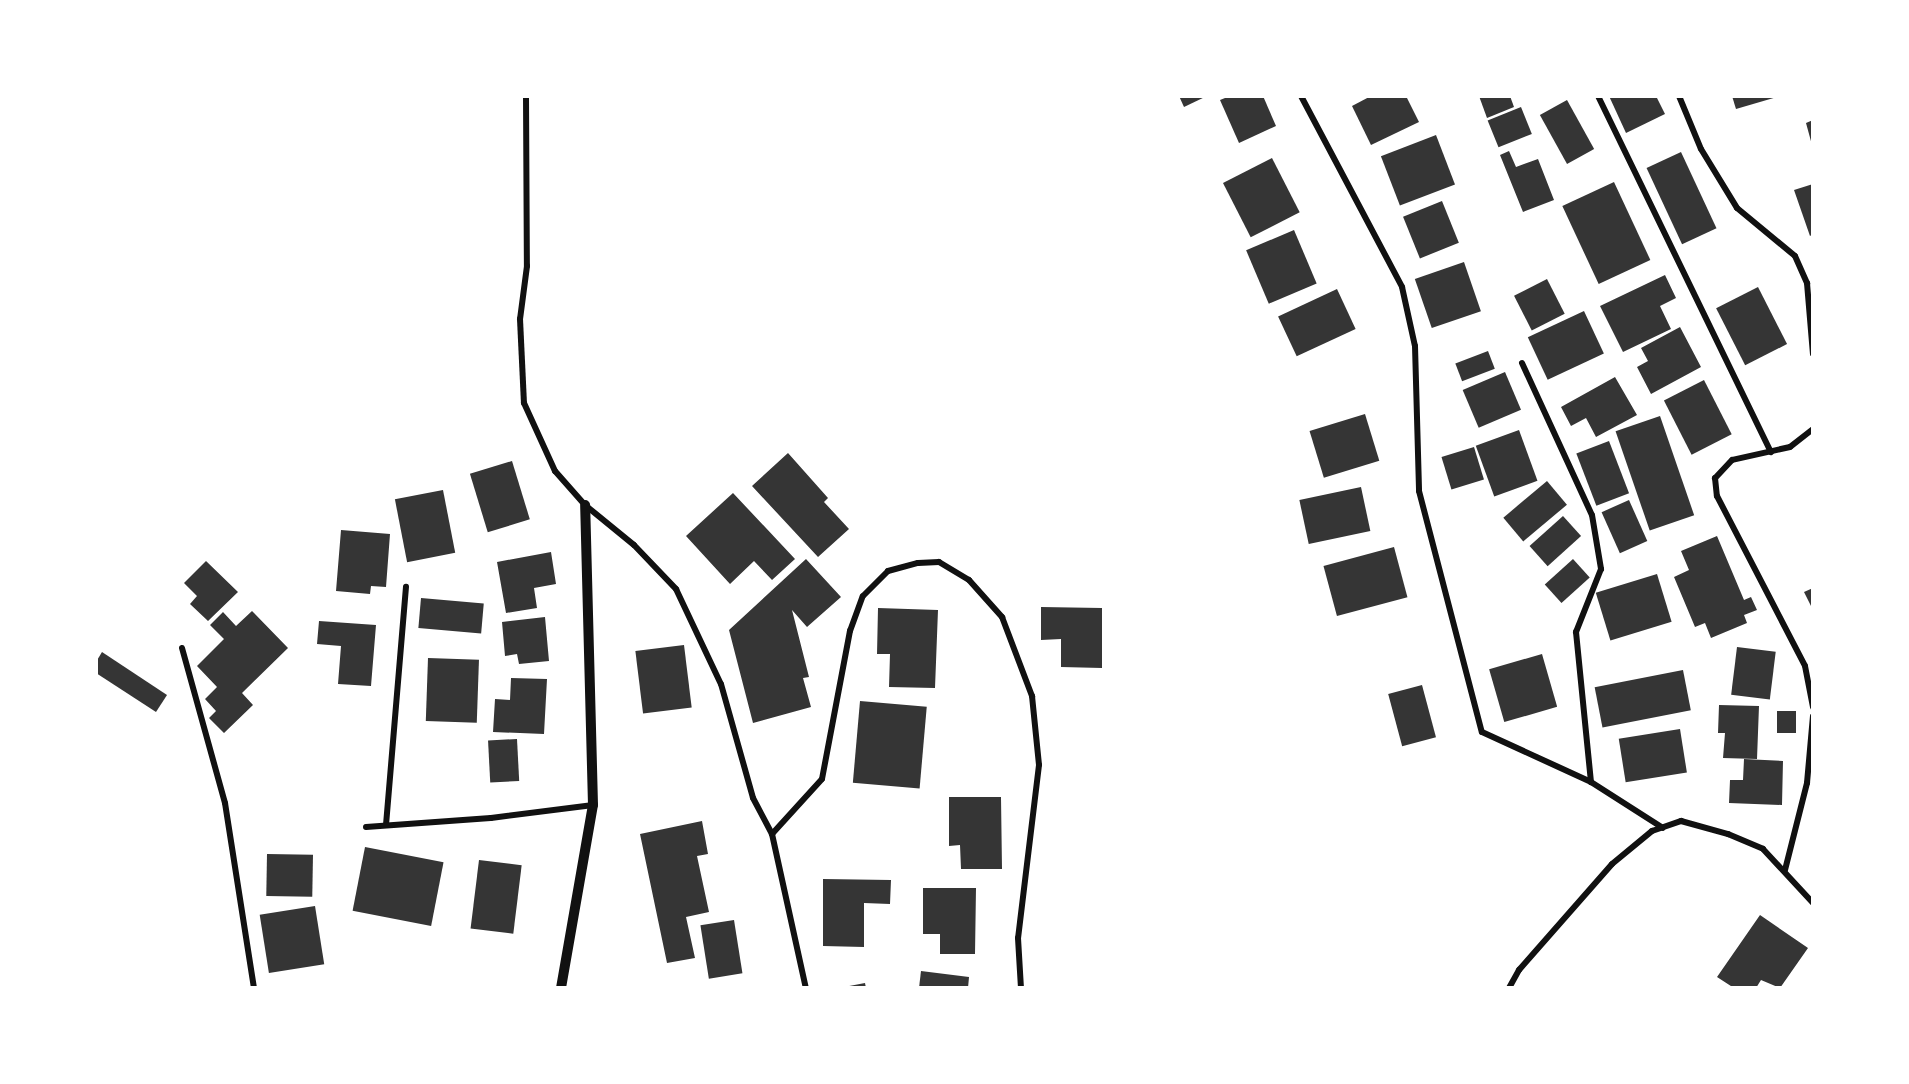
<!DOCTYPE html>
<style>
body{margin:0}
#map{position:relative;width:1909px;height:1084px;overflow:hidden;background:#fff;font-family:Commissioner,sans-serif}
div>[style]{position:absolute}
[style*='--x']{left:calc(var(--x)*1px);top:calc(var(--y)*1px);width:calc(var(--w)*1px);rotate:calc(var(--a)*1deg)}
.building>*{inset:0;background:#353535;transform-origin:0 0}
.minor>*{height:6px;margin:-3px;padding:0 3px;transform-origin:3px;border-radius:3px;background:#111}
.tertiary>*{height:10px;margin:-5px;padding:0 5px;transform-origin:5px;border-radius:5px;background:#111}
span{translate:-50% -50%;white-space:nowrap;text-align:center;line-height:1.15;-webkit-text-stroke:4.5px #fff;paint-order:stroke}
.frame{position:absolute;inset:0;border:98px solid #fff;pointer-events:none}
</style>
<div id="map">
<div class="building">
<div style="clip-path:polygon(1179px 96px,1207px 96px,1184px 107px)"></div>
<div style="clip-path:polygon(1230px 96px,1263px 96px,1276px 126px,1239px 143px,1220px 100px)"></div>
<div style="clip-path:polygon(1371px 96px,1406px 96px,1419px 122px,1371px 145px,1352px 106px)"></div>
<div style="clip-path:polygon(1479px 96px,1510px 96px,1514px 107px,1487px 118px)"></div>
<div style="clip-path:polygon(1609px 96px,1656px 96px,1665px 114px,1626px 133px)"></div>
<div style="clip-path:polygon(1732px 96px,1777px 96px,1777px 97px,1736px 109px)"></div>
<div style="left:1567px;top:100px;width:56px;height:31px;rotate:61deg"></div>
<div style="left:1521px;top:107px;width:29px;height:36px;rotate:68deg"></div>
<div style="clip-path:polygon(1813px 120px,1813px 144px,1812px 145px,1806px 123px)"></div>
<div style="left:1436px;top:135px;width:53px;height:59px;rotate:69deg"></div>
<div style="clip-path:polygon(1509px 151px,1516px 167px,1538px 159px,1554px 200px,1523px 212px,1500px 155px)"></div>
<div style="left:1681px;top:152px;width:84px;height:38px;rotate:65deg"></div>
<div style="left:1272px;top:158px;width:61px;height:55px;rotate:63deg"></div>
<div style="left:1614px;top:182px;width:86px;height:57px;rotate:65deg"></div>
<div style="clip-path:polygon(1813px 184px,1813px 234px,1810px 236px,1794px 190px)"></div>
<div style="left:1442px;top:201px;width:45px;height:42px;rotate:68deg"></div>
<div style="left:1294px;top:230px;width:58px;height:52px;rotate:67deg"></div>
<div style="left:1464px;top:262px;width:52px;height:52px;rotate:71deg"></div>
<div style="clip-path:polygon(1665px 275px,1676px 298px,1660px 306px,1671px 329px,1623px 352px,1600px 306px)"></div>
<div style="left:1547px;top:279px;width:39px;height:37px;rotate:63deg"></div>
<div style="left:1758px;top:287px;width:64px;height:47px;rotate:63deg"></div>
<div style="left:1337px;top:289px;width:44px;height:65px;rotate:65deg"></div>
<div style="left:1584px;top:311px;width:47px;height:62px;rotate:65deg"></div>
<div style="clip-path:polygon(1680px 327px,1701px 367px,1651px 394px,1637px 367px,1648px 361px,1641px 348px)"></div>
<div style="left:1488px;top:351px;width:19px;height:35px;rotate:69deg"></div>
<div style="left:1505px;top:372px;width:41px;height:46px;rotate:67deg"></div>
<div style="clip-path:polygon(1615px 377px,1637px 415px,1596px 437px,1586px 418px,1571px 426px,1561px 407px)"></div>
<div style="left:1704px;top:380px;width:61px;height:45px;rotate:63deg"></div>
<div style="left:1365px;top:414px;width:49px;height:58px;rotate:73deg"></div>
<div style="left:1660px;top:416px;width:105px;height:47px;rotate:71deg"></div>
<div style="left:1519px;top:430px;width:54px;height:46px;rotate:70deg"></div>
<div style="left:1609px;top:441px;width:56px;height:35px;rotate:69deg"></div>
<div style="left:1474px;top:447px;width:34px;height:34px;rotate:73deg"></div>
<div style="clip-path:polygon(788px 453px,828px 498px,824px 502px,849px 529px,818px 557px,752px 486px)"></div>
<div style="left:512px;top:461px;width:61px;height:44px;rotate:73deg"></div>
<div style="left:1547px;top:481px;width:31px;height:57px;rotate:50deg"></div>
<div style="left:1361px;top:487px;width:45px;height:63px;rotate:78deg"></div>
<div style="left:443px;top:490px;width:64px;height:49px;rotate:79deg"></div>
<div style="clip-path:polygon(733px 493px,795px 559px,772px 580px,754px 561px,730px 584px,686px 536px)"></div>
<div style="left:1629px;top:500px;width:45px;height:30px;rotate:66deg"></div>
<div style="left:1563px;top:516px;width:27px;height:45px;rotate:48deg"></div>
<div style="clip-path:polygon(341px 530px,390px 534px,386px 587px,371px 586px,370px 594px,336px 591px)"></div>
<div style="clip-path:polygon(1717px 536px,1744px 600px,1751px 597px,1757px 610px,1744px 615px,1747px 623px,1711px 638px,1705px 623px,1695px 627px,1674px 577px,1689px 570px,1681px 551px)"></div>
<div style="left:1394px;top:547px;width:52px;height:73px;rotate:75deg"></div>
<div style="clip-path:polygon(551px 552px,556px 584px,534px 588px,537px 608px,506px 613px,497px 562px)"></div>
<div style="clip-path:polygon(806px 559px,841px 597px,807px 627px,792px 610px,809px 677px,803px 678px,811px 707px,753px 723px,729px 630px)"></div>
<div style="left:1573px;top:559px;width:25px;height:38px;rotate:48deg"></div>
<div style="clip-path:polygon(206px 561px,238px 592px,208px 621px,190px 604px,197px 596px,184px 583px)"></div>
<div style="left:1657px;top:574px;width:50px;height:64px;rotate:73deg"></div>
<div style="clip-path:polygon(1813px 588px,1813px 610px,1804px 592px)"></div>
<div style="left:421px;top:598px;width:63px;height:30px;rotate:5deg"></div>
<div style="clip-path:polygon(1041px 607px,1102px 608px,1102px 668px,1061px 667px,1061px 639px,1041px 640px)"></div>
<div style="clip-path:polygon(878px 608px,938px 610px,935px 688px,889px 687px,890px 654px,877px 654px)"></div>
<div style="clip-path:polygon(252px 611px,288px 648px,242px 693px,253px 705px,224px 733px,209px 718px,216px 711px,205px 699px,217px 687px,197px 666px,224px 639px,210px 625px,223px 612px,236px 626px)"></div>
<div style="clip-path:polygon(545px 617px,549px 661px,519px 664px,517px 654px,505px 656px,502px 622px)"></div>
<div style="clip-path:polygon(319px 621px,376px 625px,371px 686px,338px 684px,341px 646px,317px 644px)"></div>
<div style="left:684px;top:645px;width:63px;height:49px;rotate:83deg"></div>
<div style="left:1737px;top:647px;width:39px;height:48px;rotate:7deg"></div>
<div style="clip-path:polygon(102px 652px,167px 695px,156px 712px,96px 673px,96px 662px)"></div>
<div style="left:1542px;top:654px;width:55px;height:55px;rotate:74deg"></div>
<div style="left:428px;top:658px;width:51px;height:63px;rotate:2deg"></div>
<div style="left:1683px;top:670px;width:41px;height:90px;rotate:79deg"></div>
<div style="clip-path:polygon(511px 678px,547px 679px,544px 734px,493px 732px,495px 699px,510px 700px)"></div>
<div style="left:1422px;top:685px;width:54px;height:35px;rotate:75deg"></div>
<div style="left:860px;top:701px;width:67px;height:82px;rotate:5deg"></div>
<div style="clip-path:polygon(1719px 705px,1759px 706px,1757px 759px,1723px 758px,1725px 733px,1718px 733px)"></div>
<div style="left:1777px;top:711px;width:19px;height:22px"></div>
<div style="left:1680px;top:729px;width:44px;height:62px;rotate:81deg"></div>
<div style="left:517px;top:739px;width:42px;height:29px;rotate:87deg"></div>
<div style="clip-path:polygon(1744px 759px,1783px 761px,1782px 805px,1729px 803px,1730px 780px,1743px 780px)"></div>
<div style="clip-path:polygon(949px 797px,1001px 797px,1002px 869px,961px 869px,960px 845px,949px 846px)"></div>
<div style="clip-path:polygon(702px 821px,708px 854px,697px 856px,709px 912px,686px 917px,695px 958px,667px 963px,640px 834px)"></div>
<div style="left:365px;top:847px;width:80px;height:65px;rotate:11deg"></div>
<div style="left:267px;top:854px;width:46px;height:42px;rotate:1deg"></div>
<div style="left:479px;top:860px;width:43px;height:69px;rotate:7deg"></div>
<div style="clip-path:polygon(823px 879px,891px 880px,890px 904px,864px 903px,864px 947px,823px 946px)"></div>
<div style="clip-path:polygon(923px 888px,976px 888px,975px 954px,940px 954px,940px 934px,923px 934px)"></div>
<div style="left:315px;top:906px;width:59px;height:56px;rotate:81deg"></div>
<div style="clip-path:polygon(1760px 915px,1808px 948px,1780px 988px,1761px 980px,1756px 988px,1734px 988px,1717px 977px)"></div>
<div style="left:734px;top:920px;width:54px;height:34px;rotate:81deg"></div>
<div style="clip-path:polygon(921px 971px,969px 977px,968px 988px,919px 988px)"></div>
<div style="clip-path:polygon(865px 983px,866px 988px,844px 988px,844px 987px)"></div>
</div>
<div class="minor">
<div style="--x:526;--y:96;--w:170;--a:89.7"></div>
<div style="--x:527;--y:266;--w:53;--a:97.5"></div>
<div style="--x:520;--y:319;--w:84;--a:87.3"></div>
<div style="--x:524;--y:403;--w:75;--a:65.5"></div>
<div style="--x:555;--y:471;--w:45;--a:48.6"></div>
<div style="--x:585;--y:505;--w:63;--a:39.2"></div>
<div style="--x:634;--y:545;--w:61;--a:46.3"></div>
<div style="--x:676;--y:589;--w:105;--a:64.7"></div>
<div style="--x:721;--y:684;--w:118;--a:74.3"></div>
<div style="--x:753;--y:798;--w:41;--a:62.2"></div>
<div style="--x:772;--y:834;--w:158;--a:77.6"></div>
<div style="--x:1301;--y:96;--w:216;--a:62.1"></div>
<div style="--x:1402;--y:287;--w:60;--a:77.6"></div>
<div style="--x:1415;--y:346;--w:145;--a:88.4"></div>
<div style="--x:1419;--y:491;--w:249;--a:75.4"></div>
<div style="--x:1482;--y:732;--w:120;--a:24.6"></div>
<div style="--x:1591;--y:782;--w:85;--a:32.6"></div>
<div style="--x:1598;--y:96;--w:396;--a:64.1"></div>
<div style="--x:1679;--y:96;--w:57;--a:67.5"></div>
<div style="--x:1701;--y:149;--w:69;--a:58.6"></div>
<div style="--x:1737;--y:208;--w:75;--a:39.6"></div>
<div style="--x:1795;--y:256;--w:30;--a:66"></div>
<div style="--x:1807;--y:283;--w:71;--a:85.2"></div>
<div style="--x:1522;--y:363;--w:167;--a:65.3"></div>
<div style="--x:1592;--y:515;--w:55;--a:80.5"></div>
<div style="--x:1601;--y:569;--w:68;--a:111.6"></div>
<div style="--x:1576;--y:632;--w:151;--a:84.3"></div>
<div style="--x:1813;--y:429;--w:29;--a:142"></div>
<div style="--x:1790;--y:447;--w:59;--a:167.4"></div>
<div style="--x:1732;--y:460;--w:25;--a:133"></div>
<div style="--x:1715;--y:478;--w:18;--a:84"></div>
<div style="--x:1717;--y:496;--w:191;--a:62.6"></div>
<div style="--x:1805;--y:666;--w:42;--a:79"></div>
<div style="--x:182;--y:648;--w:161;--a:74.5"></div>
<div style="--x:225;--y:803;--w:187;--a:81.1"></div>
<div style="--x:386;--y:825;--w:239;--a:-85.2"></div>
<div style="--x:366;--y:827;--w:125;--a:-4.1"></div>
<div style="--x:491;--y:818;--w:103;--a:-7.3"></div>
<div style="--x:772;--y:834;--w:74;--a:-47.7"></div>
<div style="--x:822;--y:779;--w:151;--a:-79.3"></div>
<div style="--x:850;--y:631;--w:37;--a:-70"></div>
<div style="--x:863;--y:596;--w:35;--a:-45"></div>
<div style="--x:888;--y:571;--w:31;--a:-15"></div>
<div style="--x:918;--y:563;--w:21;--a:-3"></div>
<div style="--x:939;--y:562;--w:35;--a:31"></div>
<div style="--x:969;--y:580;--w:50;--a:48.3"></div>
<div style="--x:1002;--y:617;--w:85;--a:69.2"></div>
<div style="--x:1032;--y:696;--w:69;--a:84.2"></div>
<div style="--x:1039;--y:765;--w:174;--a:96.9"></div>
<div style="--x:1018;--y:938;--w:50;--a:86.6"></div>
<div style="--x:1785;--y:870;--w:90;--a:-75.8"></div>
<div style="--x:1807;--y:783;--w:67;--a:-84.9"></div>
<div style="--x:1509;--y:988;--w:21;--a:-61"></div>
<div style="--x:1519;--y:970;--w:141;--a:-48.7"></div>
<div style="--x:1612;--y:864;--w:52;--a:-39.5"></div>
<div style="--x:1652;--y:831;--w:31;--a:-19"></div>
<div style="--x:1681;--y:821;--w:49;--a:15.5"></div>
<div style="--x:1728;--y:834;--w:38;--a:23"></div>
<div style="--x:1763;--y:849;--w:74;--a:47.2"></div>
</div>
<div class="tertiary">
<div style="--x:561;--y:988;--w:186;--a:-80.1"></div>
<div style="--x:593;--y:805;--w:300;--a:-91.5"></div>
</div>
<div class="frame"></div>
</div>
